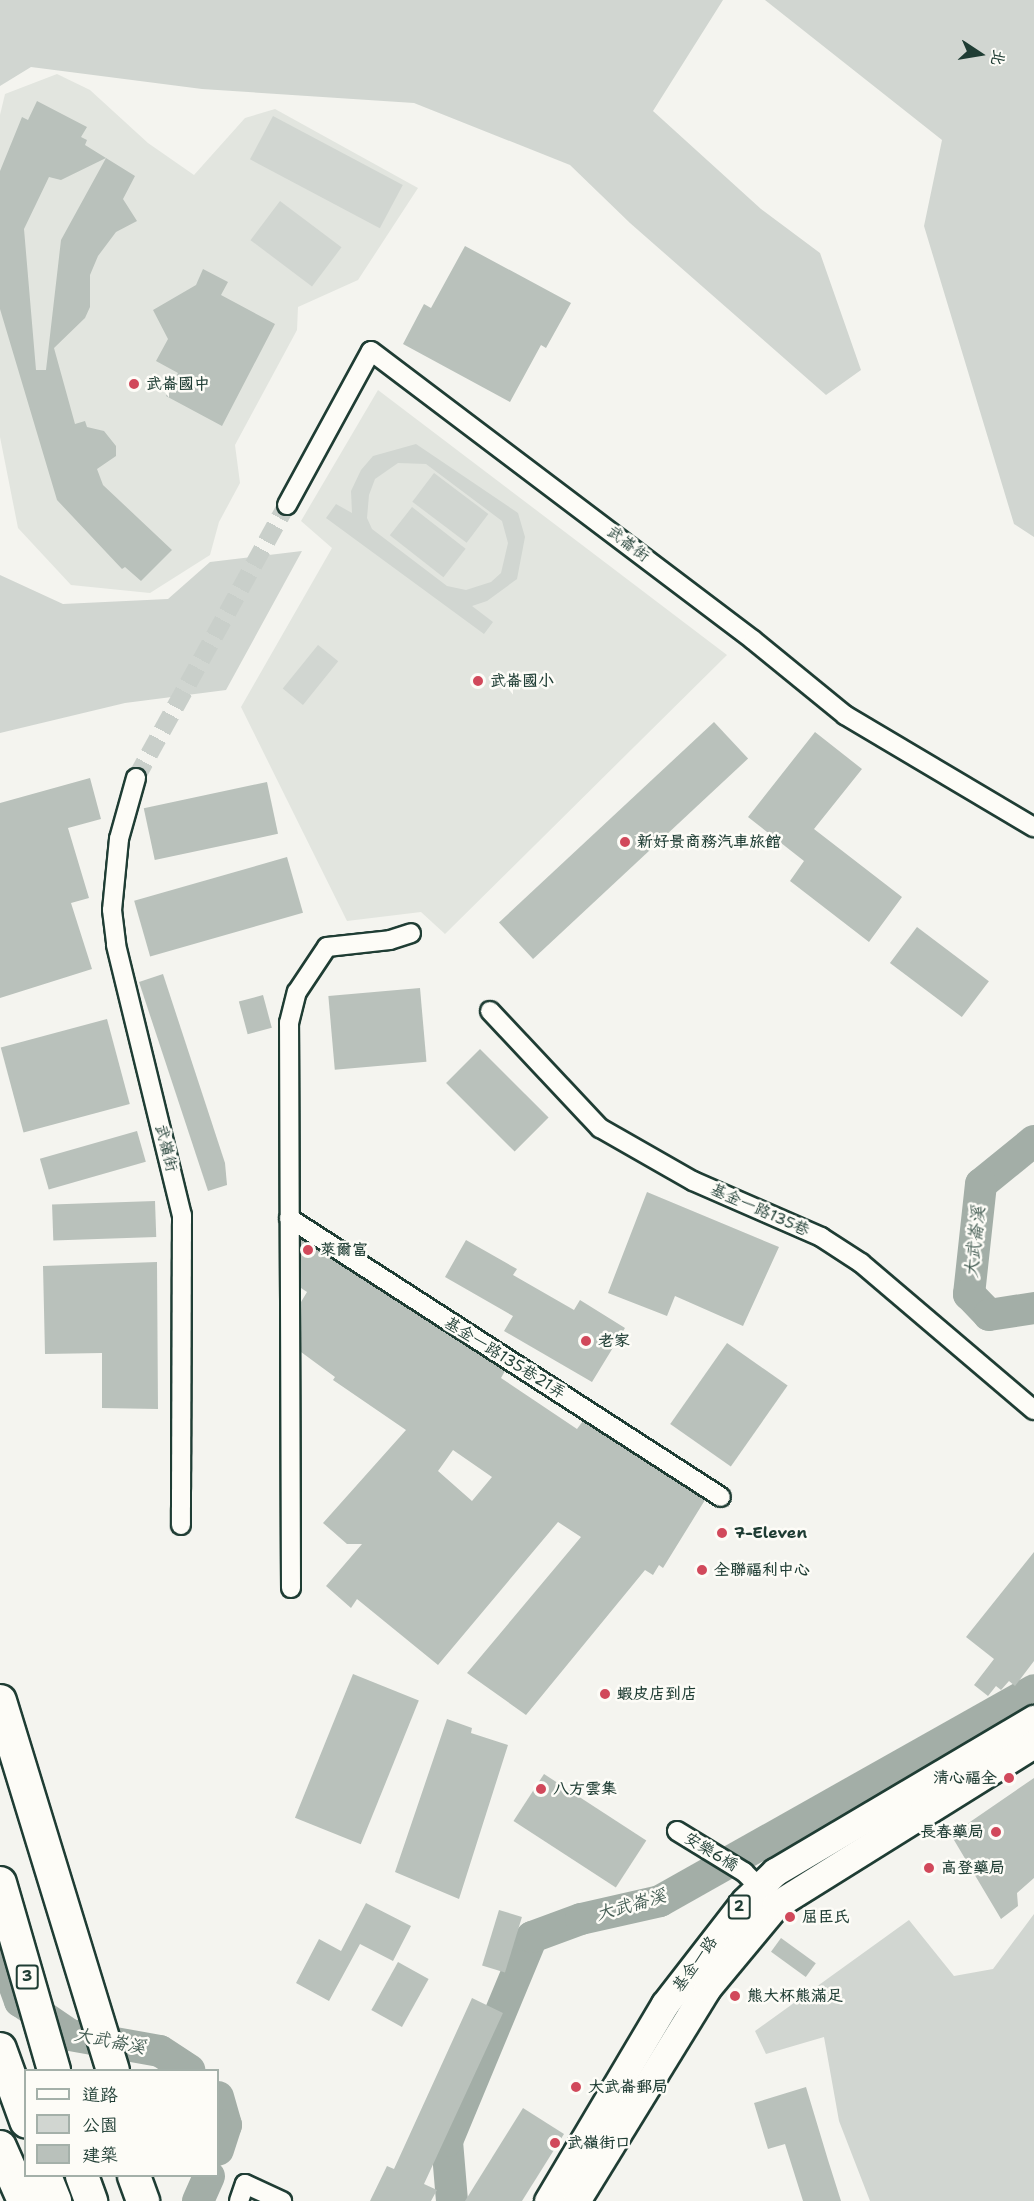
<!DOCTYPE html>
<meta charset="utf-8">
<style>
body{margin:0}
#map{position:relative;width:1034px;height:2201px;overflow:hidden;background:#f4f4ef;font-family:"Shantell Sans","LXGW WenKai TC",sans-serif}
div>[style]{position:absolute}
[style*='--x']{left:calc(var(--x)*1px);top:calc(var(--y)*1px);width:calc(var(--w)*1px);rotate:calc(var(--a)*1deg)}
.built>*{inset:0;background:#e2e5df}
.green>*{inset:0;background:#d1d6d1;transform-origin:0 0}
.river>*{height:32px;margin:-16px;padding:0 16px;transform-origin:16px;border-radius:16px;background:#a3aea7}
.building>*{inset:0;background:#b9c1bb;transform-origin:0 0}
.street-tunnel>*{height:18px;margin-top:-9px;transform-origin:0;background:repeating-linear-gradient(90deg,#c9cfca 0 18px,transparent 0 27px)}
.roads{filter:drop-shadow(2px 0 #1f3d34) drop-shadow(-2px 0 #1f3d34) drop-shadow(0 2px #1f3d34) drop-shadow(0 -2px #1f3d34)}
.street>*{height:18px;margin:-9px;padding:0 9px;transform-origin:9px;border-radius:9px;background:#fdfcf7}
.primary>*{height:27px;margin:-13.5px;padding:0 13.5px;transform-origin:13.5px;border-radius:13.5px;background:#fdfcf7}
.highway>*{height:32px;margin:-16px;padding:0 16px;transform-origin:16px;border-radius:16px;background:#fdfcf7}
.dots>*{width:16px;height:16px;translate:-50% -50%;box-sizing:border-box;border:3px solid #fdfcf7;border-radius:50%}
span{translate:-50% -50%;white-space:nowrap;text-align:center;line-height:1.15;-webkit-text-stroke:5px #fdfcf7;paint-order:stroke}
.shield-label span{padding:2px 4px;background:#fdfcf7;border:2px solid;border-radius:4px;-webkit-text-stroke-width:0}
.shield-label{font-size:15px;color:#1f3d34;font-weight:700}
.poi-label{font-size:16px;color:#1f3d34;font-weight:700}
.left{translate:0 -50%;text-align:left}
.right{translate:-100% -50%;text-align:right}
.street-label{font-size:16px;color:#1f3d34}
.water-label{font-size:18px;color:#475f56;font-style:italic}
.legend{position:absolute;left:24px;top:2069px;width:195px;height:108px;box-sizing:border-box;background:#fdfcf7;border:2px solid #a4b0a9;margin:0;padding:8px 10px;list-style:none;font-size:18px;color:#1f3d34}
.legend li{display:flex;align-items:center;gap:12px;height:30px}
.legend b{width:30px;border:2px solid #a4b0a9}
.north{position:absolute;left:950px;top:24px;width:60px;height:60px;-webkit-text-stroke:4px #fdfcf7;paint-order:stroke;rotate:102deg;font-size:16px;font-weight:700;line-height:24px;text-align:center;color:#1f3d34}
.north::after{content:'';display:block;margin:auto;width:21px;height:27px;background:#1f3d34;clip-path:polygon(50% 0,100% 100%,50% 72%,0 100%)}
</style>
<div id="map">
<div class="built">
<div style="clip-path:polygon(57px 74px,90px 90px,148px 143px,194px 175px,245px 118px,275px 109px,418px 188px,358px 280px,298px 307px,297px 330px,235px 445px,240px 483px,219px 522px,210px 555px,150px 593px,71px 585px,18px 528px,0 437px,0 115px,5px 94px)"></div>
<div style="clip-path:polygon(378px 390px,727px 655px,445px 934px,421px 912px,347px 921px,241px 707px,332px 548px,301px 521px)"></div>
</div>
<div class="green">
<div style="clip-path:polygon(0 0,723px 0,653px 111px,761px 209px,820px 253px,861px 370px,826px 395px,630px 223px,570px 165px,414px 103px,202px 89px,31px 67px,0 86px)"></div>
<div style="clip-path:polygon(765px 0,1034px 0,1034px 537px,1014px 524px,924px 226px,942px 140px)"></div>
<div style="left:273px;top:116px;width:147px;height:49px;rotate:28deg"></div>
<div style="left:280px;top:201px;width:77px;height:49px;rotate:37deg"></div>
<div style="clip-path:polygon(evenodd,416px 444px,518px 513px,525px 537px,517px 579px,487px 601px,472px 606px,493px 622px,484px 634px,326px 518px,336px 504px,352px 513px,351px 491px,361px 470px,373px 456px,416px 444px,398px 463px,426px 464px,502px 521px,508px 543px,501px 573px,491px 582px,466px 590px,447px 586px,372px 529px,367px 518px,369px 495px,375px 479px,398px 463px)"></div>
<div style="left:434px;top:473px;width:68px;height:36px;rotate:37deg"></div>
<div style="left:412px;top:507px;width:68px;height:36px;rotate:38deg"></div>
<div style="clip-path:polygon(302px 551px,226px 690px,125px 703px,0 733px,0 575px,63px 604px,168px 599px,210px 562px)"></div>
<div style="left:318px;top:645px;width:26px;height:56px;rotate:39deg"></div>
<div style="clip-path:polygon(1034px 1914px,1034px 2201px,870px 2201px,839px 2121px,824px 2037px,766px 2054px,755px 2031px,909px 1920px,954px 1976px,993px 1969px)"></div>
</div>
<div class="river">
<div style="--x:1034;--y:1141;--w:68;--a:140.9"></div>
<div style="--x:981;--y:1184;--w:111;--a:96.2"></div>
<div style="--x:969;--y:1294;--w:29;--a:46"></div>
<div style="--x:989;--y:1315;--w:46;--a:-8.8"></div>
<div style="--x:0;--y:1947;--w:58;--a:69.7"></div>
<div style="--x:20;--y:2001;--w:60;--a:34.2"></div>
<div style="--x:70;--y:2035;--w:91;--a:10.1"></div>
<div style="--x:160;--y:2051;--w:35;--a:33"></div>
<div style="--x:218;--y:2097;--w:29;--a:74"></div>
<div style="--x:226;--y:2125;--w:26;--a:108"></div>
<div style="--x:198;--y:2201;--w:27;--a:-66"></div>
<div style="--x:452;--y:2201;--w:60;--a:-94.8"></div>
<div style="--x:447;--y:2141;--w:221;--a:-67.4"></div>
<div style="--x:532;--y:1937;--w:52;--a:-20.2"></div>
<div style="--x:581;--y:1919;--w:81;--a:-12.8"></div>
<div style="--x:660;--y:1901;--w:429;--a:-29.4"></div>
</div>
<div class="building">
<div style="clip-path:polygon(37px 101px,87px 127px,81px 137px,87px 140px,85px 145px,106px 158px,61px 180px,49px 177px,24px 229px,36px 370px,46px 370px,61px 240px,106px 158px,135px 176px,123px 199px,137px 221px,116px 232px,98px 256px,90px 275px,90px 307px,85px 318px,54px 348px,75px 424px,85px 421px,87px 427px,104px 431px,116px 446px,116px 456px,97px 469px,103px 485px,172px 550px,141px 581px,125px 567px,122px 569px,57px 500px,0 309px,0 171px,22px 117px,28px 120px)"></div>
<div style="clip-path:polygon(465px 246px,571px 303px,546px 348px,541px 345px,510px 402px,403px 344px,424px 304px,431px 308px)"></div>
<div style="clip-path:polygon(203px 269px,228px 282px,221px 295px,275px 324px,222px 426px,166px 396px,178px 373px,156px 361px,168px 339px,153px 310px,196px 285px)"></div>
<div style="left:714px;top:722px;width:50px;height:294px;rotate:47deg"></div>
<div style="clip-path:polygon(815px 732px,862px 769px,814px 829px,902px 897px,869px 942px,790px 881px,804px 861px,748px 817px)"></div>
<div style="clip-path:polygon(90px 778px,101px 819px,68px 828px,89px 898px,71px 903px,92px 969px,0 998px,0 803px)"></div>
<div style="left:267px;top:782px;width:53px;height:126px;rotate:78deg"></div>
<div style="left:287px;top:857px;width:58px;height:159px;rotate:74deg"></div>
<div style="left:917px;top:927px;width:90px;height:45px;rotate:37deg"></div>
<div style="clip-path:polygon(163px 974px,225px 1163px,227px 1185px,208px 1191px,139px 982px)"></div>
<div style="left:420px;top:988px;width:74px;height:92px;rotate:85deg"></div>
<div style="left:263px;top:995px;width:34px;height:25px;rotate:75deg"></div>
<div style="left:107px;top:1019px;width:88px;height:110px;rotate:75deg"></div>
<div style="left:480px;top:1049px;width:97px;height:48px;rotate:45deg"></div>
<div style="left:137px;top:1131px;width:32px;height:101px;rotate:74deg"></div>
<div style="clip-path:polygon(647px 1192px,779px 1247px,743px 1326px,675px 1296px,667px 1316px,608px 1293px)"></div>
<div style="left:155px;top:1201px;width:36px;height:103px;rotate:88deg"></div>
<div style="clip-path:polygon(evenodd,301px 1239px,505px 1371px,501px 1378px,577px 1429px,583px 1421px,705px 1500px,663px 1568px,659px 1565px,653px 1575px,645px 1570px,526px 1715px,467px 1673px,581px 1537px,558px 1522px,438px 1665px,357px 1599px,351px 1608px,326px 1586px,362px 1544px,347px 1544px,323px 1523px,406px 1430px,333px 1380px,335px 1377px,301px 1352px,301px 1302px,307px 1292px,301px 1288px,301px 1239px,453px 1450px,492px 1477px,472px 1501px,438px 1471px,453px 1450px)"></div>
<div style="clip-path:polygon(466px 1240px,517px 1269px,513px 1275px,574px 1310px,580px 1300px,625px 1328px,592px 1382px,504px 1331px,513px 1316px,445px 1277px)"></div>
<div style="clip-path:polygon(157px 1262px,158px 1409px,102px 1408px,102px 1353px,45px 1354px,43px 1266px)"></div>
<div style="left:727px;top:1343px;width:74px;height:99px;rotate:35deg"></div>
<div style="clip-path:polygon(1034px 1552px,1034px 1661px,1015px 1686px,1009px 1681px,1001px 1690px,996px 1686px,988px 1696px,974px 1685px,994px 1659px,966px 1637px)"></div>
<div style="left:353px;top:1674px;width:71px;height:155px;rotate:22deg"></div>
<div style="clip-path:polygon(447px 1719px,472px 1728px,471px 1733px,508px 1745px,459px 1899px,395px 1872px)"></div>
<div style="left:544px;top:1774px;width:122px;height:56px;rotate:33deg"></div>
<div style="clip-path:polygon(1034px 1778px,1034px 1878px,1017px 1893px,1018px 1906px,1001px 1919px,951px 1835px)"></div>
<div style="clip-path:polygon(366px 1903px,411px 1926px,393px 1961px,360px 1944px,329px 2001px,296px 1983px,319px 1939px,341px 1951px)"></div>
<div style="left:499px;top:1910px;width:24px;height:58px;rotate:17deg"></div>
<div style="left:781px;top:1938px;width:43px;height:17px;rotate:36deg"></div>
<div style="left:398px;top:1962px;width:35px;height:55px;rotate:29deg"></div>
<div style="clip-path:polygon(472px 1998px,503px 2013px,424px 2184px,437px 2190px,431px 2201px,370px 2201px,387px 2166px,394px 2169px)"></div>
<div style="clip-path:polygon(806px 2087px,828px 2160px,841px 2201px,803px 2201px,785px 2144px,768px 2149px,754px 2103px)"></div>
<div style="clip-path:polygon(523px 2108px,564px 2134px,522px 2201px,465px 2201px)"></div>
</div>
<div class="street-tunnel">
<div style="--x:136;--y:778;--w:312;--a:-61.1"></div>
</div>
<div class="roads">
<div class="street">
<div style="--x:287;--y:505;--w:175;--a:-61.4"></div>
<div style="--x:371;--y:351;--w:479;--a:37.1"></div>
<div style="--x:753;--y:640;--w:119;--a:39.2"></div>
<div style="--x:845;--y:715;--w:220;--a:30.7"></div>
<div style="--x:136;--y:778;--w:63;--a:105.6"></div>
<div style="--x:119;--y:839;--w:71;--a:95.6"></div>
<div style="--x:112;--y:910;--w:35;--a:83"></div>
<div style="--x:116;--y:945;--w:278;--a:76.3"></div>
<div style="--x:182;--y:1215;--w:310;--a:90.2"></div>
<div style="--x:490;--y:1011;--w:161;--a:46.8"></div>
<div style="--x:600;--y:1128;--w:107;--a:29.7"></div>
<div style="--x:693;--y:1181;--w:140;--a:23.6"></div>
<div style="--x:821;--y:1237;--w:48;--a:33"></div>
<div style="--x:861;--y:1263;--w:227;--a:40.4"></div>
<div style="--x:289;--y:1218;--w:514;--a:32.86"></div>
<div style="--x:291;--y:1588;--w:565;--a:-90.2"></div>
<div style="--x:289;--y:1023;--w:32;--a:-76"></div>
<div style="--x:297;--y:992;--w:54;--a:-56.3"></div>
<div style="--x:327;--y:947;--w:63;--a:-6.3"></div>
<div style="--x:390;--y:940;--w:22;--a:-18"></div>
<div style="--x:677;--y:1831;--w:79;--a:31.5"></div>
<div style="--x:744;--y:1872;--w:31;--a:45"></div>
<div style="--x:239;--y:2201;--w:18;--a:-71"></div>
<div style="--x:245;--y:2184;--w:41;--a:24.7"></div>
</div>
<div class="primary">
<div style="--x:548;--y:2201;--w:229;--a:-59.3"></div>
<div style="--x:665;--y:2004;--w:130;--a:-52.2"></div>
<div style="--x:745;--y:1901;--w:42;--a:-44"></div>
<div style="--x:775;--y:1872;--w:301;--a:-30.6"></div>
<div style="--x:576;--y:2201;--w:250;--a:-58.4"></div>
<div style="--x:707;--y:1988;--w:108;--a:-50.3"></div>
<div style="--x:776;--y:1905;--w:304;--a:-32"></div>
</div>
<div class="highway">
<div style="--x:0;--y:1701;--w:386;--a:73"></div>
<div style="--x:0;--y:1883;--w:195;--a:73.9"></div>
<div style="--x:0;--y:2049;--w:77;--a:70.1"></div>
<div style="--x:0;--y:2147;--w:59;--a:66"></div>
<div style="--x:45;--y:2176;--w:27;--a:68"></div>
<div style="--x:82;--y:2176;--w:27;--a:70"></div>
<div style="--x:134;--y:2176;--w:27;--a:70"></div>
</div>
</div>
<div class="dots">
<div style="left:134px;top:384px;background:#d1495b"></div>
<div style="left:478px;top:681px;background:#d1495b"></div>
<div style="left:625px;top:842px;background:#d1495b"></div>
<div style="left:308px;top:1250px;background:#d1495b"></div>
<div style="left:586px;top:1341px;background:#d1495b"></div>
<div style="left:722px;top:1533px;background:#d1495b"></div>
<div style="left:702px;top:1570px;background:#d1495b"></div>
<div style="left:605px;top:1694px;background:#d1495b"></div>
<div style="left:1009px;top:1778px;background:#d1495b"></div>
<div style="left:541px;top:1789px;background:#d1495b"></div>
<div style="left:996px;top:1832px;background:#d1495b"></div>
<div style="left:929px;top:1868px;background:#d1495b"></div>
<div style="left:790px;top:1917px;background:#d1495b"></div>
<div style="left:735px;top:1996px;background:#d1495b"></div>
<div style="left:576px;top:2087px;background:#d1495b"></div>
<div style="left:555px;top:2143px;background:#d1495b"></div>
</div>
<div class="shield-label">
<span style="left:739px;top:1907px">2</span>
<span style="left:27px;top:1977px">3</span>
</div>
<div class="poi-label">
<span class="left" style="left:146px;top:384px">武崙國中</span>
<span class="left" style="left:490px;top:681px">武崙國小</span>
<span class="left" style="left:637px;top:842px">新好景商務汽車旅館</span>
<span class="left" style="left:320px;top:1250px">萊爾富</span>
<span class="left" style="left:598px;top:1341px">老家</span>
<span class="left" style="left:734px;top:1533px">7-Eleven</span>
<span class="left" style="left:714px;top:1570px">全聯福利中心</span>
<span class="left" style="left:617px;top:1694px">蝦皮店到店</span>
<span class="right" style="left:997px;top:1778px">清心福全</span>
<span class="left" style="left:553px;top:1789px">八方雲集</span>
<span class="right" style="left:984px;top:1832px">長春藥局</span>
<span class="left" style="left:941px;top:1868px">高登藥局</span>
<span class="left" style="left:802px;top:1917px">屈臣氏</span>
<span class="left" style="left:747px;top:1996px">熊大杯熊滿足</span>
<span class="left" style="left:588px;top:2087px">大武崙郵局</span>
<span class="left" style="left:567px;top:2143px">武嶺街口</span>
</div>
<div class="street-label">
<span style="left:628px;top:544px;rotate:37deg">武崙街</span>
<span style="left:166px;top:1148px;rotate:76deg">武嶺街</span>
<span style="left:760px;top:1210px;rotate:24deg">基金一路135巷</span>
<span style="left:505px;top:1358px;rotate:32deg">基金一路135巷21弄</span>
<span style="left:711px;top:1852px;rotate:31deg">安樂6橋</span>
<span style="left:695px;top:1964px;rotate:-54deg">基金一路</span>
</div>
<div class="water-label">
<span style="left:975px;top:1242px;rotate:-84deg">大武崙溪</span>
<span style="left:631px;top:1905px;rotate:-16deg">大武崙溪</span>
<span style="left:110px;top:2041px;rotate:11deg">大武崙溪</span>
</div>
<ul class="legend">
<li><b style="height:8px;background:#fdfcf7"></b>道路</li>
<li><b style="height:16px;background:#d1d6d1"></b>公園</li>
<li><b style="height:16px;background:#b9c1bb"></b>建築</li>
</ul>
<div class="north">北</div>
</div>
